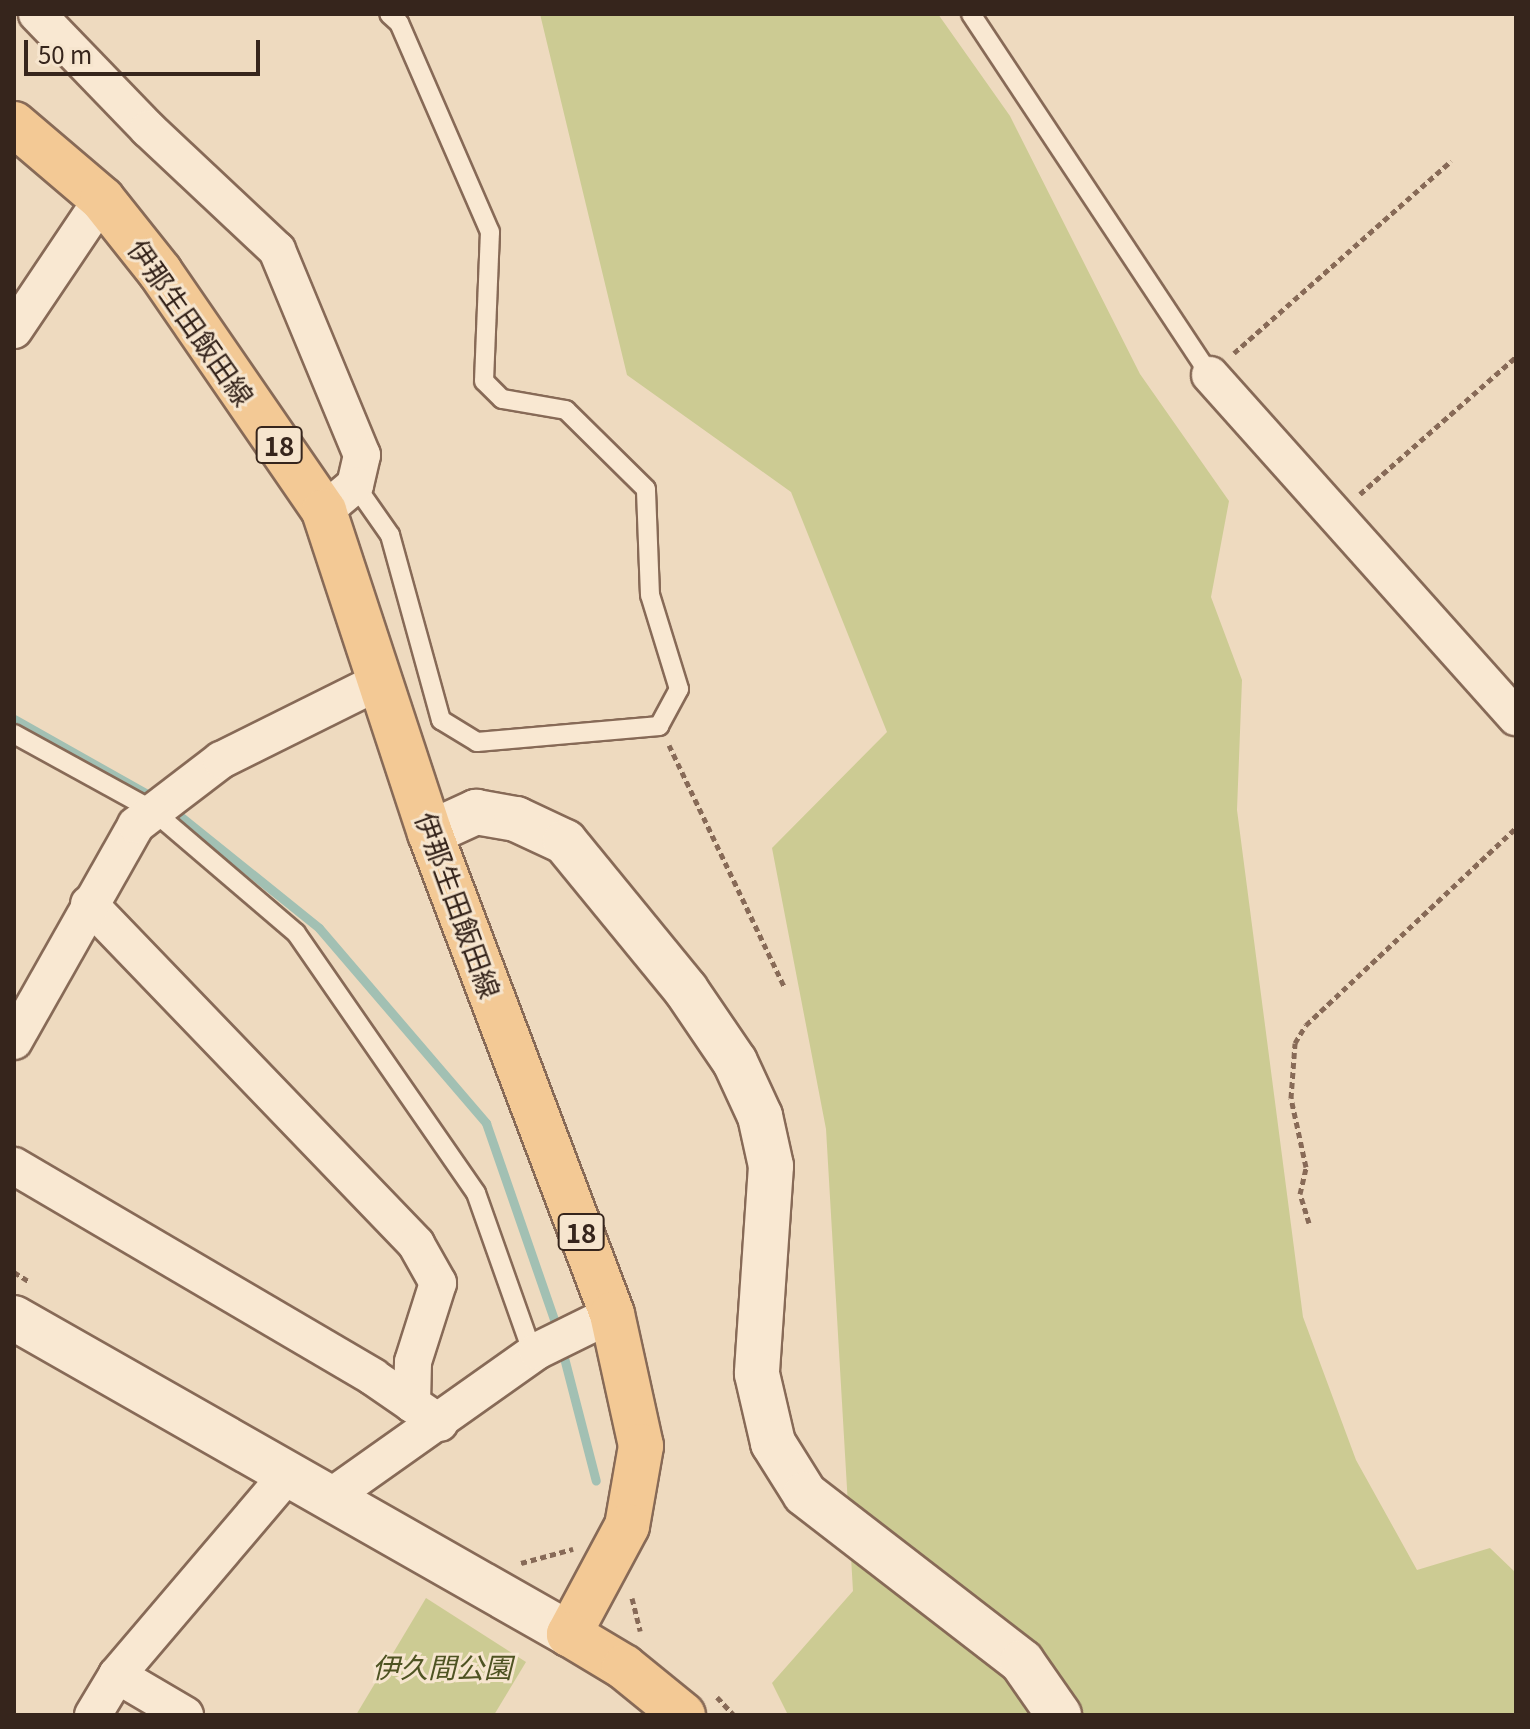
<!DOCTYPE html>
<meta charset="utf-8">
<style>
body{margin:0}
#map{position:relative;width:1530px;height:1729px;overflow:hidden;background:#eedabf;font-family:Georgia,"Noto Sans JP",serif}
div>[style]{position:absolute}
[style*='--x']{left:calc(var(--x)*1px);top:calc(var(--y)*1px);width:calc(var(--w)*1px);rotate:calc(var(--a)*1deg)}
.green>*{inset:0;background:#cccb93}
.stream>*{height:9px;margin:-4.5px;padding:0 4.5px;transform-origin:4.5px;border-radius:4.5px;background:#a2c0b3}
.path>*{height:5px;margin-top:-2.5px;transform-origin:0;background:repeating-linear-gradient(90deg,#876a57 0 6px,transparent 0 10px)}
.roads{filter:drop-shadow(2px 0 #876a57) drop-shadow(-2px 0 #876a57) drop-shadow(0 2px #876a57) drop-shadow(0 -2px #876a57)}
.service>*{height:18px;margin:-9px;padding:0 9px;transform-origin:9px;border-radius:9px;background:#f9e8d2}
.minor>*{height:36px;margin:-18px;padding:0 18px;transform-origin:18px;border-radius:18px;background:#f9e8d2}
.tertiary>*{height:44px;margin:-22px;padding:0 22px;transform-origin:22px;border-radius:22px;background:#f9e8d2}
.primary>*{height:44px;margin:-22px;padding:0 22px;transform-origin:22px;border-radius:22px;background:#f3c995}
span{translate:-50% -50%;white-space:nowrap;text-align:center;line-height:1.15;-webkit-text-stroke:6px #f6e5ce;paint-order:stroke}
.shield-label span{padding:2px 6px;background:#f6e5ce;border:2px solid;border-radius:6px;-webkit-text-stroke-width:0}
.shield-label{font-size:26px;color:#36251c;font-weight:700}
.street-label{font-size:28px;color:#36251c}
.park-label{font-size:28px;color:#4e5322;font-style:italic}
.frame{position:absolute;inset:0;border:16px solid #36251c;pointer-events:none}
.scale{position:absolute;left:24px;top:40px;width:236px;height:36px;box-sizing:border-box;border:4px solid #36251c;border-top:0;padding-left:10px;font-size:24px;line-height:28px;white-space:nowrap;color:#36251c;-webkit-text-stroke:6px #f6e5ce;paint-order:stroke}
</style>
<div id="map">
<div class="green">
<div style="clip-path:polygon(540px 14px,938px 14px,1010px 116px,1140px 374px,1229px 501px,1211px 597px,1242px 680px,1237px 810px,1303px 1317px,1356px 1460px,1417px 1570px,1490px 1548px,1516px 1573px,1516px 1715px,788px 1715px,772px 1683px,853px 1591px,826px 1129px,772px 848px,887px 732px,791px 492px,627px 375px)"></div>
<div style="clip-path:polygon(426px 1598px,526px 1662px,494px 1715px,356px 1715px)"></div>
</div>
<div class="stream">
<div style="--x:14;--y:719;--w:165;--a:29.4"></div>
<div style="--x:170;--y:808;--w:191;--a:38.8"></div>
<div style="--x:319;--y:928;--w:257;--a:49.4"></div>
<div style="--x:486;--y:1123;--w:220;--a:70.9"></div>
<div style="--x:561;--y:1346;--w:139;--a:75.5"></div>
</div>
<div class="path">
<div style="--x:1234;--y:353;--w:290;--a:-41.5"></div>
<div style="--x:1360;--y:494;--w:208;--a:-41.3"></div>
<div style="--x:669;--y:745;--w:267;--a:64.5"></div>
<div style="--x:1309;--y:1223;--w:30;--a:-107"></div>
<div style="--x:1300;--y:1194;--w:28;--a:-77"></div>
<div style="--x:1306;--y:1167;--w:71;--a:-102.3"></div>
<div style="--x:1291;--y:1098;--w:55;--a:-85.8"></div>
<div style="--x:1295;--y:1043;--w:21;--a:-59"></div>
<div style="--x:1306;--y:1025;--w:288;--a:-43.2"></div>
<div style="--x:14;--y:1272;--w:19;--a:32"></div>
<div style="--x:521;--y:1563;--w:54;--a:-15.1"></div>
<div style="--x:632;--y:1598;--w:34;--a:76"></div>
<div style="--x:717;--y:1697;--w:25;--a:47"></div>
</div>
<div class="roads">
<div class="service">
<div style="--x:971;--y:14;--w:433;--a:56.5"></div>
<div style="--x:355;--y:485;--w:61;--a:55"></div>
<div style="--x:390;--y:535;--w:192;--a:74.6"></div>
<div style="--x:441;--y:720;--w:42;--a:31.4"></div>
<div style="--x:477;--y:742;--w:183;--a:-5"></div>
<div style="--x:659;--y:726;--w:42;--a:-61.6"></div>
<div style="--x:679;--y:689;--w:98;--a:-107.1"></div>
<div style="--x:650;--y:595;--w:106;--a:-92.2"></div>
<div style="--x:646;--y:489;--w:112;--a:-135.4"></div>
<div style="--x:566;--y:410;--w:65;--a:-170.2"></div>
<div style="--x:502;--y:399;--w:25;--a:-135"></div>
<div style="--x:484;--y:381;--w:149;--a:-87.7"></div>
<div style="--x:490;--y:232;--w:228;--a:-113.5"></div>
<div style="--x:399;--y:23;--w:13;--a:-138"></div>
<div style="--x:14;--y:734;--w:158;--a:28.8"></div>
<div style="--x:152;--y:810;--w:189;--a:40.5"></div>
<div style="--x:296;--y:933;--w:316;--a:55.3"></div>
<div style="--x:476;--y:1193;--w:171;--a:70.5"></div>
</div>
<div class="minor">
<div style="--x:37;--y:14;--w:160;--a:46"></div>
<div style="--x:148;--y:129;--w:177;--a:43.2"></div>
<div style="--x:277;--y:250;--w:222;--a:67.5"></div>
<div style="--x:362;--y:455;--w:31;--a:103"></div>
<div style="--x:355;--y:485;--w:40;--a:140"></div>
<div style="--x:14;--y:330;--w:158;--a:-56.1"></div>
<div style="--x:1210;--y:375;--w:459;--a:48.2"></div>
<div style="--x:89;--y:904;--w:472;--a:46.1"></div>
<div style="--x:416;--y:1244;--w:45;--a:60.6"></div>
<div style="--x:438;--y:1283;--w:83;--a:107.6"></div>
<div style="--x:413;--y:1362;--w:42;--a:91.4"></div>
<div style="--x:14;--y:1041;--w:248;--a:-60.5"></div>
<div style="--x:136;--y:825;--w:107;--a:-37.4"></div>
<div style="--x:221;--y:760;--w:180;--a:-26.4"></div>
<div style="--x:14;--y:1166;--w:416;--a:30.4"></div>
<div style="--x:373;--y:1377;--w:81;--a:34.5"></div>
<div style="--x:332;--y:1496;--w:251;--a:-35.3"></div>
<div style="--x:537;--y:1351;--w:84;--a:-26.3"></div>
<div style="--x:117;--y:1675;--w:79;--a:30.5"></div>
<div style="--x:93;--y:1715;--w:47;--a:-59"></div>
<div style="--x:117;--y:1675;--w:264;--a:-49.6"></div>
</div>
<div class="tertiary">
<div style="--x:430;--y:833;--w:51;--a:-24.5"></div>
<div style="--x:476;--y:812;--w:41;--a:9.9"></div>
<div style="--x:516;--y:819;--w:54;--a:25.1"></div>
<div style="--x:565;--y:842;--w:191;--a:50.7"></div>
<div style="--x:686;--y:990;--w:87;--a:55.8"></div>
<div style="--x:735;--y:1062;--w:60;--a:65.2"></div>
<div style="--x:760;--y:1116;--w:51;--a:77.6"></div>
<div style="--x:771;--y:1166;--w:208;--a:93.9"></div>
<div style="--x:757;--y:1374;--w:71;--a:76.9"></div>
<div style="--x:773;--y:1443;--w:60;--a:57.9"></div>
<div style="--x:805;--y:1494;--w:274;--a:37.7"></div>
<div style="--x:1022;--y:1662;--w:65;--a:55.1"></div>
<div style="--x:14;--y:1318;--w:639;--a:29.66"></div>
</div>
<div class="primary">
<div style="--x:14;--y:124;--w:116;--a:40.4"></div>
<div style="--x:102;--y:199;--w:93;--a:51.5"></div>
<div style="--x:160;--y:272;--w:290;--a:55.5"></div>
<div style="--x:324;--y:511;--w:339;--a:71.8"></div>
<div style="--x:430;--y:833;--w:514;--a:69.27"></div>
<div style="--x:612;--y:1314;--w:135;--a:77.6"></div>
<div style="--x:641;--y:1446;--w:81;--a:99.9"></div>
<div style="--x:627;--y:1526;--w:123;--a:118.2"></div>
<div style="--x:569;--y:1634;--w:64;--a:31"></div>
<div style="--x:624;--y:1667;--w:76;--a:39.1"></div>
</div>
</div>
<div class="shield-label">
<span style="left:279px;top:445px">18</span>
<span style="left:581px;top:1232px">18</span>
</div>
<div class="street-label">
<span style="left:192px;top:322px;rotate:55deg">伊那生田飯田線</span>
<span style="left:459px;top:905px;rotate:70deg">伊那生田飯田線</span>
</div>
<div class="park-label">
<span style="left:442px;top:1666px">伊久間公園</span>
</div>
<div class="frame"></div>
<div class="scale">50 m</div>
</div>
